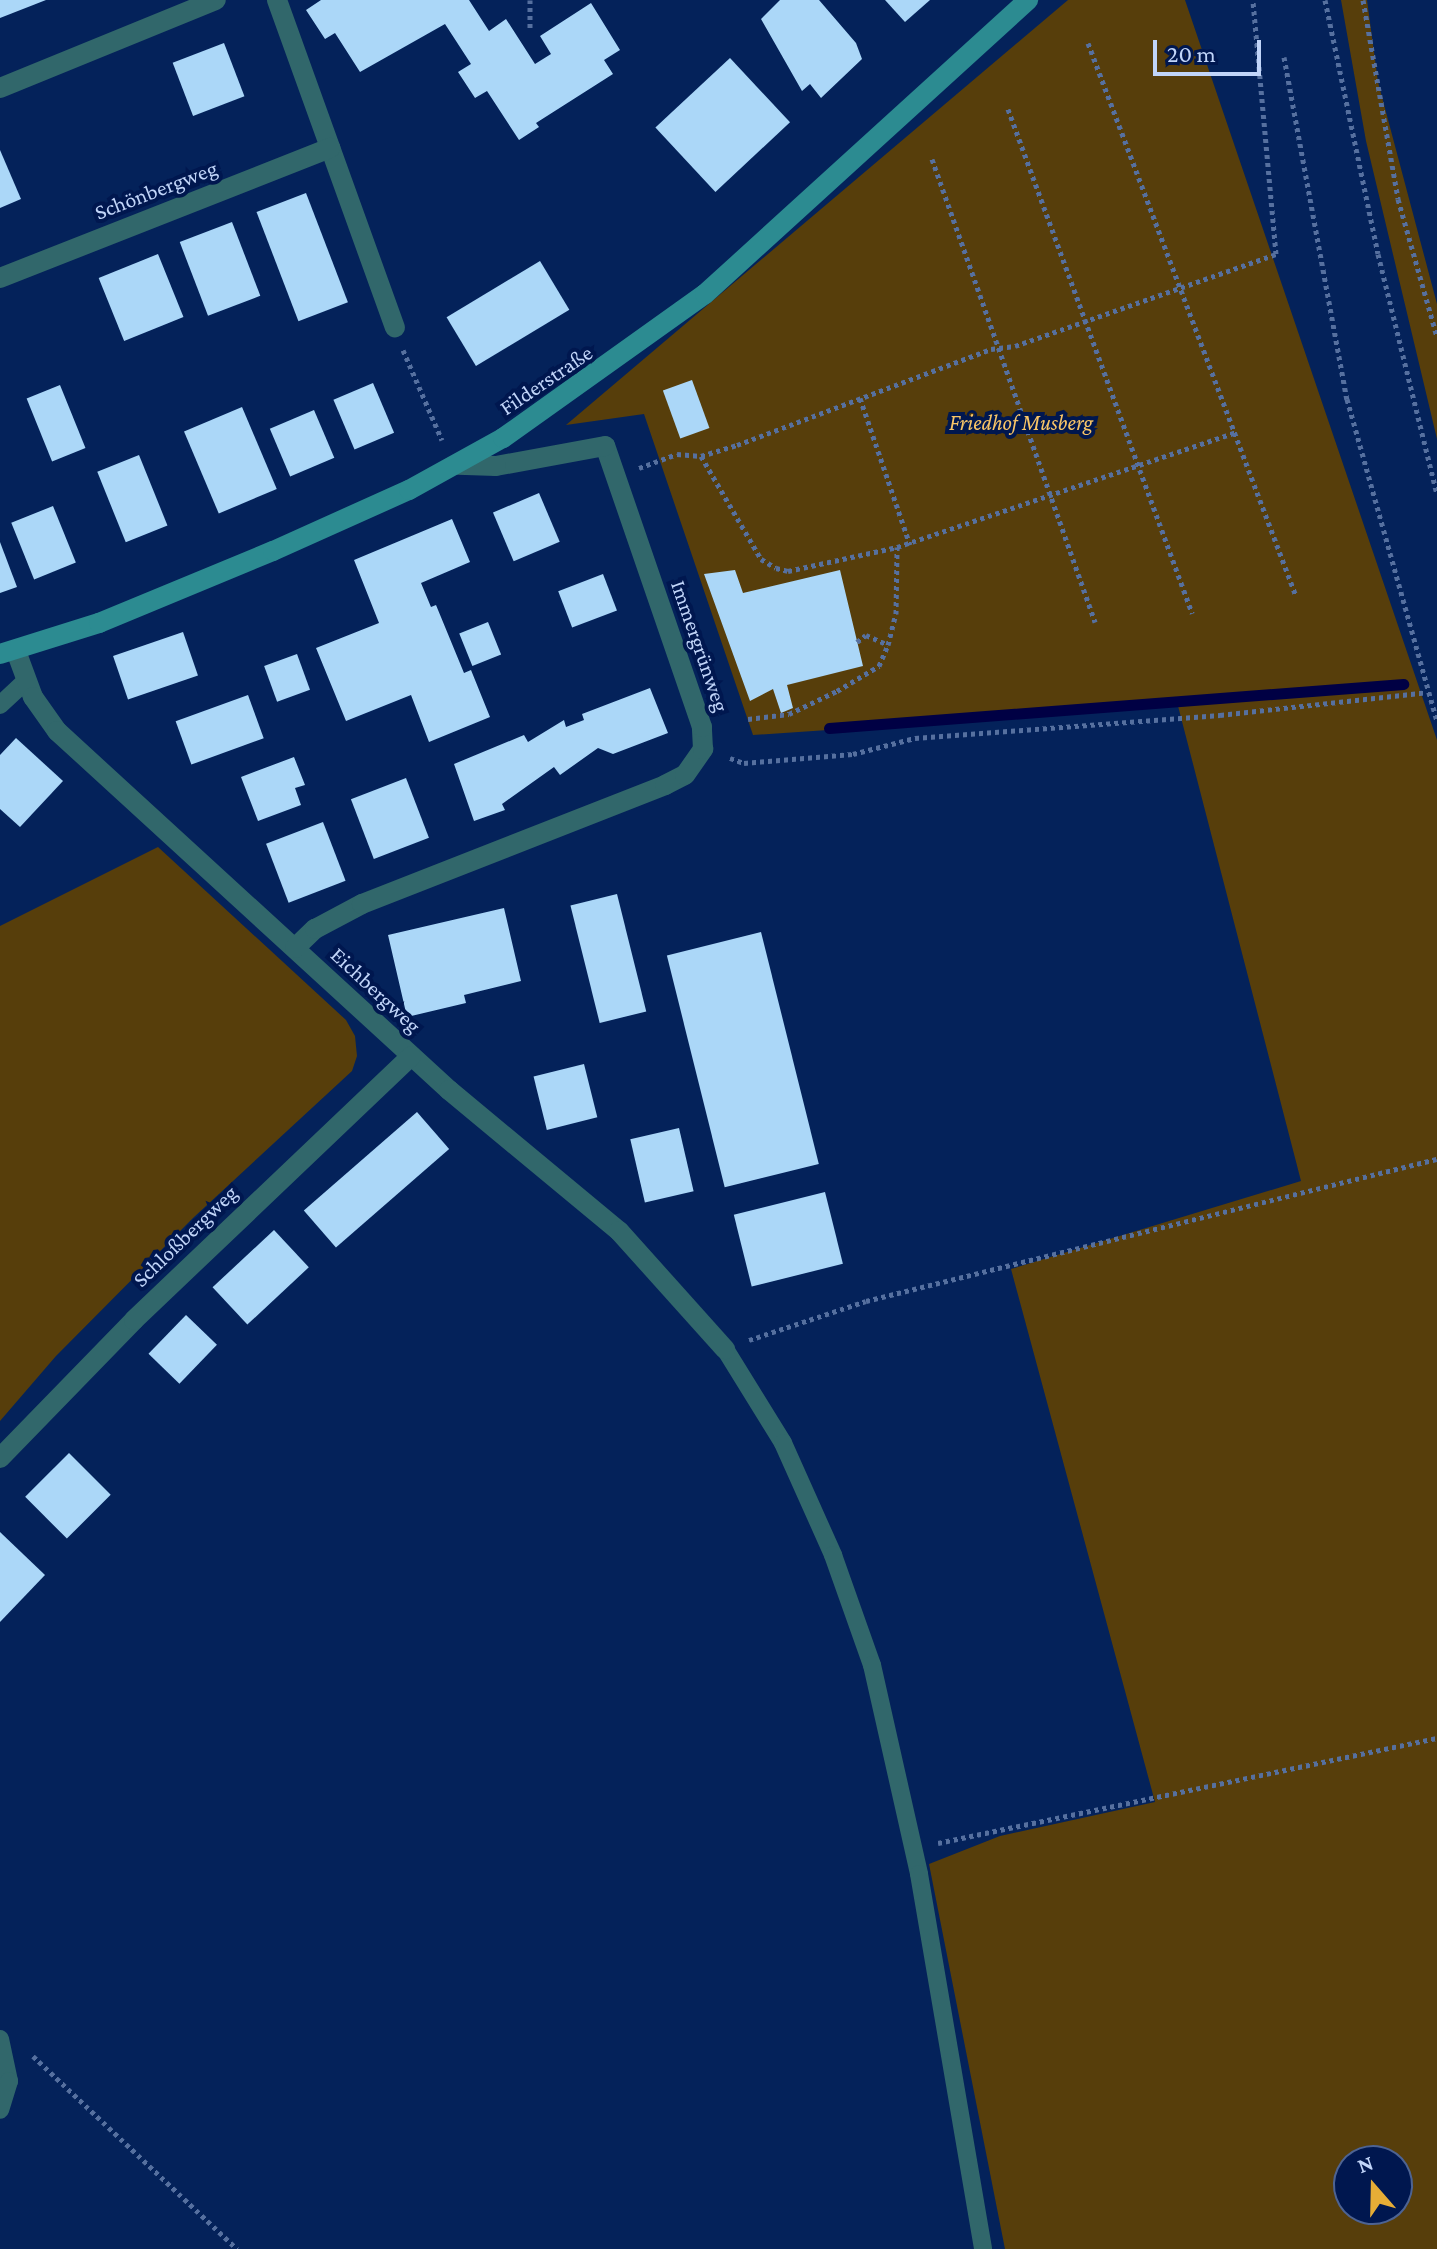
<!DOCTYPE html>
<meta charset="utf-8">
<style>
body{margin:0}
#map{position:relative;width:1437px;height:2249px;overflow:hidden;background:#04225a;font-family:"Crimson Pro",serif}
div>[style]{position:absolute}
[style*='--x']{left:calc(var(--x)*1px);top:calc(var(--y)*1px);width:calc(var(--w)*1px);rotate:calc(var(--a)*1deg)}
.green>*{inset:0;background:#573e0b}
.stream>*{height:11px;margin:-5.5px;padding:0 5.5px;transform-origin:5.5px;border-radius:5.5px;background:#004}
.building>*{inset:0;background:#abd7f8;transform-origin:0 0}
.path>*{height:5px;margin-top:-2.5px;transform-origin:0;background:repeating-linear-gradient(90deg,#56709f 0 4px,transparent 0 8px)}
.service>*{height:18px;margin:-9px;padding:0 9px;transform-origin:9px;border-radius:9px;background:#31676b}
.minor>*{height:20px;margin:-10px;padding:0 10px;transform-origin:10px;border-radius:10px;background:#31676b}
.secondary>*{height:20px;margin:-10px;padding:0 10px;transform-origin:10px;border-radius:10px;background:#2c8b91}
span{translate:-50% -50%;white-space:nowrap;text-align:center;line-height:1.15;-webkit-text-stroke:8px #00174f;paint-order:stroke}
.street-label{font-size:22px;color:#c1d5f9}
.park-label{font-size:22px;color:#f8c567;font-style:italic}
.north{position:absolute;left:1333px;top:2145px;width:80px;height:80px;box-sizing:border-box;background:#00174f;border:2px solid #4d6393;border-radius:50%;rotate:340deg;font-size:22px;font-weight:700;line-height:32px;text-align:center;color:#c1d5f9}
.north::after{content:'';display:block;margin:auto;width:28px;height:36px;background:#e6ad36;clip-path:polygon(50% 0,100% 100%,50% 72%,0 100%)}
.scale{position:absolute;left:1153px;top:40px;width:108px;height:36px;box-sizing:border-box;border:4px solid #c1d5f9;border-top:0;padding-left:10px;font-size:24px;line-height:28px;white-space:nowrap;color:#c1d5f9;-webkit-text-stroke:6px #00174f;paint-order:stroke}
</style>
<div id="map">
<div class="green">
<div style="clip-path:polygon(evenodd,1068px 0,1185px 0,1437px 740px,1437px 2249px,1005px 2249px,929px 1864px,1000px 1836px,1155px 1802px,1011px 1269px,1301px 1181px,1178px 706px,753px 735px,644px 414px,566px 425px,1068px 0,1349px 2161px,1397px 2161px,1397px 2209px,1349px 2209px,1349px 2161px)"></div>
<div style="clip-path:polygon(1341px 0,1367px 0,1378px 82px,1437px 304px,1437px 439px,1366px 141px)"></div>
<div style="clip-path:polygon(158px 847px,346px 1020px,355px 1036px,357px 1056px,352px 1071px,193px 1218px,56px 1356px,0 1421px,0 926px)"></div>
</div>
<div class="stream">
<div style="--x:829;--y:728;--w:576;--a:-4.38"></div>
</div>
<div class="building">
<div style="clip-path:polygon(0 0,46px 0,0 18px)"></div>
<div style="clip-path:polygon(321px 0,469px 0,489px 31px,506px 19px,535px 64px,551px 54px,540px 36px,591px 3px,620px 50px,604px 60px,613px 74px,536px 123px,539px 127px,519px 140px,487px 91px,475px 98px,458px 72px,471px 64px,445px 24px,360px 72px,335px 33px,325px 39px,306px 10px)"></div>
<div style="clip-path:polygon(780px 0,819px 0,856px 43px,862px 59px,821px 98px,810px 84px,802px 91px,761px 19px)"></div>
<div style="clip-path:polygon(885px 0,930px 0,905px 22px)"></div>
<div style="left:224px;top:43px;width:57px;height:55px;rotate:69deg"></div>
<div style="left:730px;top:58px;width:88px;height:102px;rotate:47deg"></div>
<div style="clip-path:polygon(0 150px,21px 199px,0 208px)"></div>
<div style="left:306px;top:193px;width:117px;height:53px;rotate:69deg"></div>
<div style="left:232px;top:222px;width:79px;height:56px;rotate:69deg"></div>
<div style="left:158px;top:254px;width:68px;height:64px;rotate:68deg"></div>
<div style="left:540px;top:261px;width:57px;height:109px;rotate:59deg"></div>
<div style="left:692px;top:380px;width:51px;height:31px;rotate:70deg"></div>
<div style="left:373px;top:383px;width:54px;height:43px;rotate:67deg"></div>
<div style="left:60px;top:385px;width:68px;height:36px;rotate:68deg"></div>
<div style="left:242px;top:407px;width:89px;height:63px;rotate:67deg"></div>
<div style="left:314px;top:410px;width:52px;height:48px;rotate:67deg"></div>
<div style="left:139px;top:455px;width:76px;height:45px;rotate:68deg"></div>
<div style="left:539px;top:493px;width:53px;height:50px;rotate:67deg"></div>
<div style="left:53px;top:506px;width:61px;height:45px;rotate:68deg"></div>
<div style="clip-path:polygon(452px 519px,470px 562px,421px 583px,431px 607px,436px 605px,464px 673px,471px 670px,490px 717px,429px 742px,411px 695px,346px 721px,316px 648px,379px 623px,354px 560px)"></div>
<div style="clip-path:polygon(0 542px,17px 587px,0 593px)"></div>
<div style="clip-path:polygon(735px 570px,743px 593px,840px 570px,863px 666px,787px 685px,793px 708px,781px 713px,773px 689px,750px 701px,704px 574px)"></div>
<div style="left:603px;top:574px;width:39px;height:48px;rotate:69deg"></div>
<div style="left:488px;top:622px;width:35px;height:31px;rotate:68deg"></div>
<div style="left:183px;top:632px;width:46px;height:74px;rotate:71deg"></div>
<div style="left:297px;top:654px;width:38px;height:35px;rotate:70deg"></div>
<div style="clip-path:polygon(650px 688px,668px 733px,613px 754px,598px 748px,560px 775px,554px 767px,502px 804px,505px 810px,474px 821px,454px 764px,524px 735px,528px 742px,564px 720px,566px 727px,584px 720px,582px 714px)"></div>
<div style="left:248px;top:695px;width:46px;height:77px;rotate:70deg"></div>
<div style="clip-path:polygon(16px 738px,63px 781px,20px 827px,0 809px,0 755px)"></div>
<div style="clip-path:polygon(294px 757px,305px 785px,295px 788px,301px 805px,258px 821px,241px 777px)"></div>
<div style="left:406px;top:778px;width:64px;height:59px;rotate:69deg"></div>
<div style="left:323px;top:822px;width:63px;height:61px;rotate:69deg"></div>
<div style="left:617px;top:894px;width:121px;height:48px;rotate:76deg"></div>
<div style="clip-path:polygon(504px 908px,521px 981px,464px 995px,466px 1003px,407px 1017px,388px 935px)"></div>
<div style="left:761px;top:932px;width:239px;height:97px;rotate:76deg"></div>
<div style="left:584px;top:1064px;width:55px;height:52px;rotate:76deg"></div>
<div style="left:417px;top:1112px;width:49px;height:150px;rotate:49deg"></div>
<div style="left:679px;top:1128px;width:65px;height:50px;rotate:77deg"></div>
<div style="left:825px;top:1192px;width:74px;height:94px;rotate:76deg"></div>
<div style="left:274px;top:1230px;width:51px;height:84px;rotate:47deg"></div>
<div style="left:186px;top:1315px;width:43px;height:54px;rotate:44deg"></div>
<div style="left:69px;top:1453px;width:59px;height:62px;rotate:45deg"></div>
<div style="clip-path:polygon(0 1532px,45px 1575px,0 1622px)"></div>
</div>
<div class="path">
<div style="--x:530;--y:0;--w:29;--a:90"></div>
<div style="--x:1325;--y:0;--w:259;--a:78.2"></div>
<div style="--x:1378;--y:254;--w:248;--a:76.2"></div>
<div style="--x:1363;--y:0;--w:202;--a:80"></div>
<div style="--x:1398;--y:199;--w:143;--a:74.2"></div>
<div style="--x:1088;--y:43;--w:591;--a:69.39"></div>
<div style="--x:1284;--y:57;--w:348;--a:79.6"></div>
<div style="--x:1347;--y:399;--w:335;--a:74.4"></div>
<div style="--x:1008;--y:109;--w:537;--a:69.94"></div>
<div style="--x:932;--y:159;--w:491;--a:70.6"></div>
<div style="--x:403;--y:350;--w:98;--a:66.6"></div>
<div style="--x:860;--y:398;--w:155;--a:71.2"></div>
<div style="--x:701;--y:456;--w:119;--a:59.8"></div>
<div style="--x:761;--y:559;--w:17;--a:31"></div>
<div style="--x:776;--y:568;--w:12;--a:14"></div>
<div style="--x:788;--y:571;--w:112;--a:-12.4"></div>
<div style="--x:639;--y:468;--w:40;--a:-20.2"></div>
<div style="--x:677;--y:454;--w:24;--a:5"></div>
<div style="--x:701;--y:456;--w:38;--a:-17"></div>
<div style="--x:737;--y:445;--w:272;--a:-20.7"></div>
<div style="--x:991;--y:349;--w:24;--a:-7"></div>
<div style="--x:1015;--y:346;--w:277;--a:-19.4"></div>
<div style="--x:1276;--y:254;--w:255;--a:-95.2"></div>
<div style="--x:857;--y:642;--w:11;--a:-38"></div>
<div style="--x:866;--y:635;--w:24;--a:24"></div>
<div style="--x:888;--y:645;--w:32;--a:-76"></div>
<div style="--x:896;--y:614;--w:67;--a:-89.1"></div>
<div style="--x:897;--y:547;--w:358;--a:-18.7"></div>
<div style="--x:748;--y:719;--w:41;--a:-7"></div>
<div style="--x:789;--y:714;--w:53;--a:-25.6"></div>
<div style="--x:837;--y:691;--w:49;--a:-30.8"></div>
<div style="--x:879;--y:666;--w:23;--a:-67"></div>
<div style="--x:730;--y:758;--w:15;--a:20"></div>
<div style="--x:744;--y:763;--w:109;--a:-4.7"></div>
<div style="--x:853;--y:754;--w:64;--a:-14.5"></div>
<div style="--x:915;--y:738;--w:306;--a:-4.3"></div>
<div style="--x:1220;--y:715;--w:208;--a:-6.3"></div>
<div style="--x:749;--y:1340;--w:123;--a:-18.4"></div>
<div style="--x:866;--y:1301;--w:588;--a:-13.97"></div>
<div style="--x:938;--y:1843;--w:510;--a:-11.88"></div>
<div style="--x:33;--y:2056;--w:281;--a:43.4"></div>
</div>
<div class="service">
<div style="--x:0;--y:705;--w:35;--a:-43"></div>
<div style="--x:725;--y:1349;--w:110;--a:58.3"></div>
<div style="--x:783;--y:1443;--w:123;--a:65.9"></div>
<div style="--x:833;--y:1555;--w:117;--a:70.5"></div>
<div style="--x:872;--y:1665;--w:214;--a:77.3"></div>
<div style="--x:919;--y:1874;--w:380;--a:80.3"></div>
<div style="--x:0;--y:2039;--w:43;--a:77.9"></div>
<div style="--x:9;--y:2081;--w:30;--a:107"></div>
</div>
<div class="minor">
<div style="--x:277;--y:0;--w:348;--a:70.2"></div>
<div style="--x:0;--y:88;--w:233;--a:-22.2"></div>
<div style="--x:0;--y:278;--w:355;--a:-21.5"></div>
<div style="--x:16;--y:651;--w:49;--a:69.7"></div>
<div style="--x:33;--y:697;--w:42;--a:54.8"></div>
<div style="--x:57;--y:731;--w:532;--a:42.48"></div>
<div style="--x:449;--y:1090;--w:221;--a:39.7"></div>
<div style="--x:619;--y:1231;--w:159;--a:48.1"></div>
<div style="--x:295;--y:948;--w:28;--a:-44"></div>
<div style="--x:315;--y:929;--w:53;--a:-28"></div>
<div style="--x:362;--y:904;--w:326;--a:-21.4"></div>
<div style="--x:665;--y:785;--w:22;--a:-27"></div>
<div style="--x:685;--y:775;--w:32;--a:-55"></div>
<div style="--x:703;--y:749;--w:22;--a:-93"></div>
<div style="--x:702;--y:727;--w:297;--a:-109"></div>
<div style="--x:605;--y:446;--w:111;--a:169.6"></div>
<div style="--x:496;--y:466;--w:38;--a:-178"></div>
<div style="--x:0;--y:1458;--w:192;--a:-45.8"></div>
<div style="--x:134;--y:1320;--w:383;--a:-43.6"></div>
</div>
<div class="secondary">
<div style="--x:0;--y:654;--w:104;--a:-17.4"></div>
<div style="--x:99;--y:623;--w:188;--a:-22.5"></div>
<div style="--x:273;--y:551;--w:149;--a:-24.2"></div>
<div style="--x:409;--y:490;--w:107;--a:-29"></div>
<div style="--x:503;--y:438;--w:248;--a:-35.5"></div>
<div style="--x:705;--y:294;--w:437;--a:-42.3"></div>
</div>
<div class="street-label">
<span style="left:156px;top:190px;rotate:-21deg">Schönbergweg</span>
<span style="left:546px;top:380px;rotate:-34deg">Filderstraße</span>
<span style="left:700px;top:646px;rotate:71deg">Immergrünweg</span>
<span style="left:376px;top:990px;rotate:43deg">Eichbergweg</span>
<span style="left:185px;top:1236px;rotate:-44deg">Schloßbergweg</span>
</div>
<div class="park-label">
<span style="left:1021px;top:423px">Friedhof Musberg</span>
</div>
<div class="north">N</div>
<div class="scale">20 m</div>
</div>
